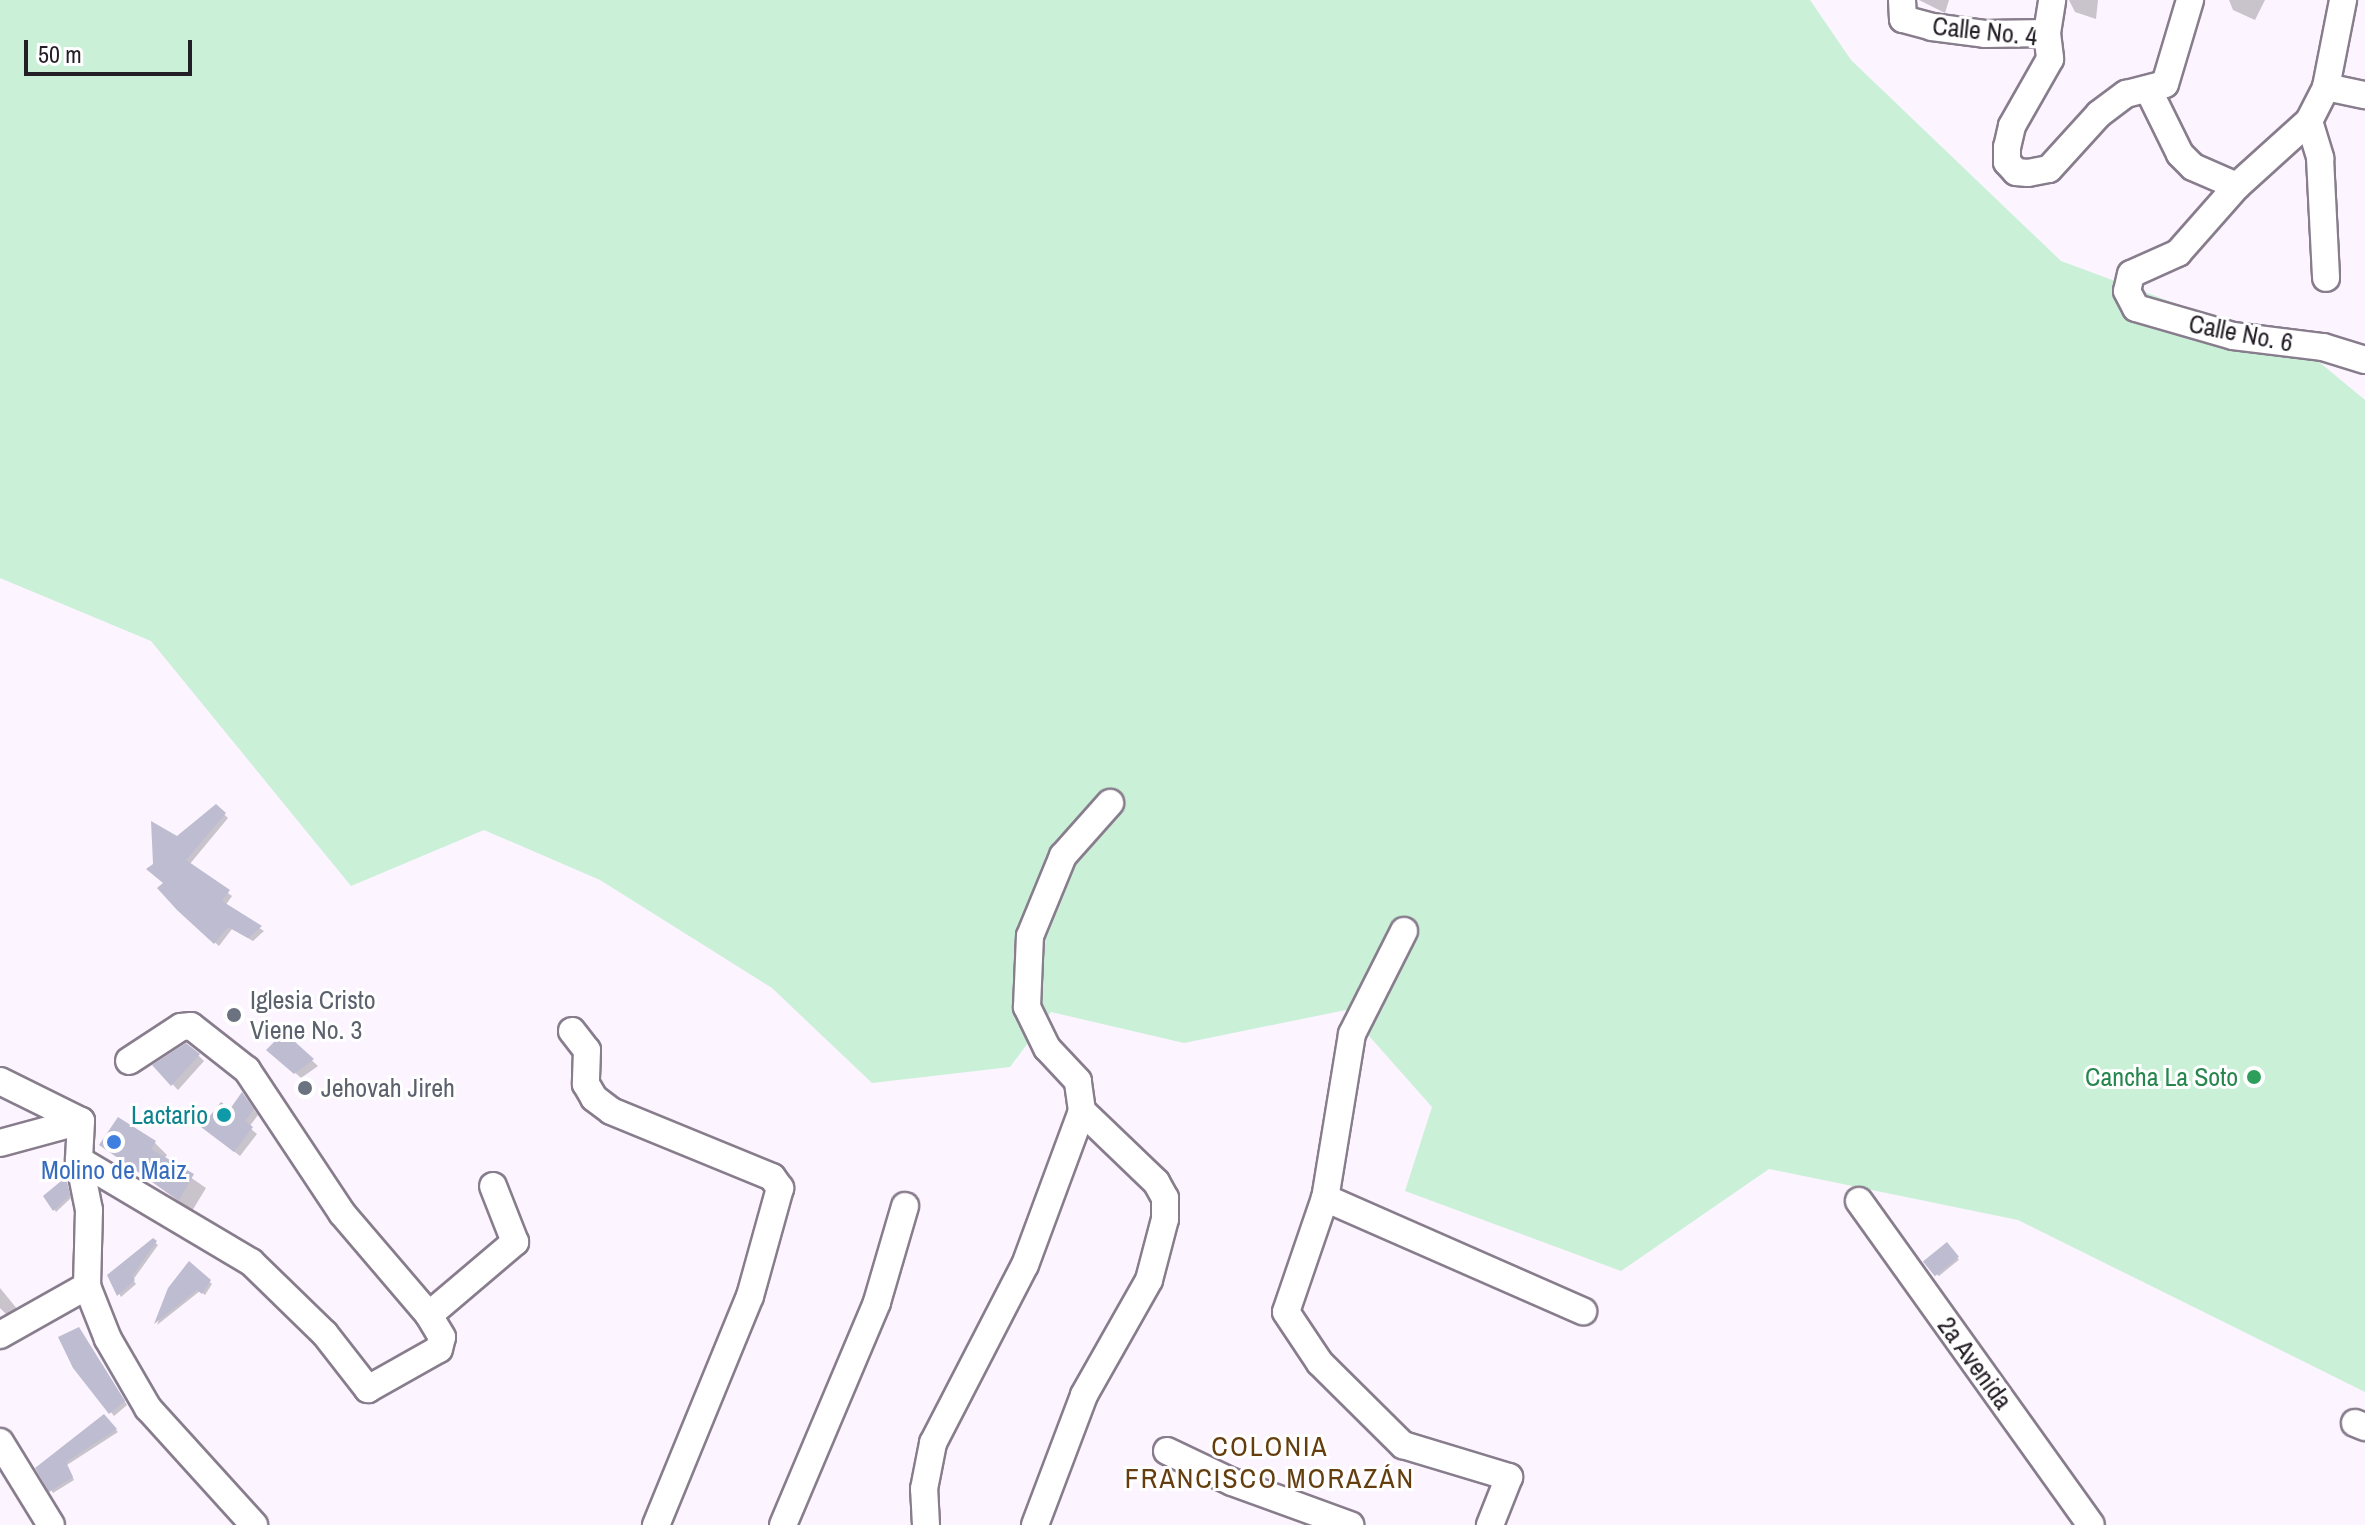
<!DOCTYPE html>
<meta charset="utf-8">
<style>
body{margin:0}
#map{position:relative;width:2365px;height:1525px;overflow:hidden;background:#fcf4ff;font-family:"Archivo Narrow",sans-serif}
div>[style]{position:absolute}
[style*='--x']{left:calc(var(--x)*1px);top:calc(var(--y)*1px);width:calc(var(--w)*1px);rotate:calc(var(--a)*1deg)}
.green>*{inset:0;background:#caf0d7}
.shadow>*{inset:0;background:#0003;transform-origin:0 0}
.building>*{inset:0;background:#bdbcd0;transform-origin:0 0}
.roads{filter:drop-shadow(2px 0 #887d8d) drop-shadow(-2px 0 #887d8d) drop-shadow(0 2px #887d8d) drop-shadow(0 -2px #887d8d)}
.minor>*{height:26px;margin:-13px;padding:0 13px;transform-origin:13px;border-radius:13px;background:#fff}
.dots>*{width:22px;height:22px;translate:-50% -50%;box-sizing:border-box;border:4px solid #fff;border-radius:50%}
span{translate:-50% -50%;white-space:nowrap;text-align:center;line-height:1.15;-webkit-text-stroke:6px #fff;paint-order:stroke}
.street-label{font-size:26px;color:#241f26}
.worship-label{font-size:26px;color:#5b616d}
.left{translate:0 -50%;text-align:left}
.leisure-label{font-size:26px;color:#27864d}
.right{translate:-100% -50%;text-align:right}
.culture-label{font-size:26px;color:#0d838f}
.shop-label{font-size:26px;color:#366cbe}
.neighbourhood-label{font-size:28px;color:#653e10;letter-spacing:2px}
.scale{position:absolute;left:24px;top:40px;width:168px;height:36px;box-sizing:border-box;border:4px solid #241f26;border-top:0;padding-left:10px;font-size:24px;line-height:28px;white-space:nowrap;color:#241f26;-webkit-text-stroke:6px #fff;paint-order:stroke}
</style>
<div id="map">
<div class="green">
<div style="clip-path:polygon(0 0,1810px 0,1851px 60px,2061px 261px,2307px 352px,2365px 400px,2365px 1392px,2018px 1220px,1769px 1169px,1621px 1271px,1405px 1191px,1432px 1107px,1346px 1010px,1184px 1043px,1051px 1012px,1010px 1067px,872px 1083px,772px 988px,600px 880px,484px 830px,351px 886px,151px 641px,0 578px)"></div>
</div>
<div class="shadow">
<div style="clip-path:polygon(1919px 0,1949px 0,1945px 13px)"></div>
<div style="clip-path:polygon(2069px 0,2098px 0,2096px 19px,2075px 12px)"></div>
<div style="clip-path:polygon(2229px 0,2265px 0,2255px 20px,2233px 10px)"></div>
<div style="clip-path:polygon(216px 807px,228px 818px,189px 865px,232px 896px,225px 906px,264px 931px,253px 941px,232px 929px,219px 946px,183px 914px,165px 883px,177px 839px)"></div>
<div style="clip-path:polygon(284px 1035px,318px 1066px,301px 1078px,275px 1055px)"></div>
<div style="clip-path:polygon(198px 1055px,204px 1061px,178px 1090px,155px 1066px)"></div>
<div style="clip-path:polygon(247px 1100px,258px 1115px,249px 1127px,257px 1134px,240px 1156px,209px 1132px)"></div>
<div style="clip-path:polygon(155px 1143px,167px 1155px,164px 1159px,206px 1188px,192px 1211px,101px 1145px)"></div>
<div style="clip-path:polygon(66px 1180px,71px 1198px,56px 1212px,46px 1196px)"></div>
<div style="clip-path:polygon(153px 1241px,158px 1245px,133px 1280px,136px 1284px,121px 1297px,109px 1276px)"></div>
<div style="left:1947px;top:1245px;width:19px;height:26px;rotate:51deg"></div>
<div style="clip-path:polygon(189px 1264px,212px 1284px,205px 1295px,200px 1291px,157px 1325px,170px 1289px)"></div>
<div style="clip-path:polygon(0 1288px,18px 1310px,8px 1316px,0 1308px)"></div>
<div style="clip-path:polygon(82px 1333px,127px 1405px,114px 1416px,75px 1367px)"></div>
<div style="clip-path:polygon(104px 1417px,118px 1432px,67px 1465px,74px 1480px,53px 1493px,38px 1469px)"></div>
</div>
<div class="building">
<div style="clip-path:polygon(216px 804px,226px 813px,186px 860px,230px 890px,222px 901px,262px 926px,248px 938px,228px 927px,214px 944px,177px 910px,157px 888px,163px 883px,146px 869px,153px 864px,151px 821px,177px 836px)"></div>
<div style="clip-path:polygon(284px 1032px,314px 1059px,294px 1074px,266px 1050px)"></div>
<div style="clip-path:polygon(186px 1043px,200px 1054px,171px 1086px,152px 1065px)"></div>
<div style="clip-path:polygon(242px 1092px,254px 1109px,245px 1121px,253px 1127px,234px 1152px,201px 1127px,221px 1102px,230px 1109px)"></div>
<div style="clip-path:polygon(118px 1117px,156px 1141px,151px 1149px,194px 1174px,179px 1200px,99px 1145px)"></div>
<div style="clip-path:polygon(66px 1177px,70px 1195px,53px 1211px,43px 1196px)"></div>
<div style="clip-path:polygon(153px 1238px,157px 1241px,132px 1276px,135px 1280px,117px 1296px,107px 1275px)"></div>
<div style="left:1947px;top:1242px;width:19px;height:31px;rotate:51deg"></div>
<div style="clip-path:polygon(189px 1261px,211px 1280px,202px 1294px,197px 1290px,154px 1324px,168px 1288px)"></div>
<div style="clip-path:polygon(79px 1327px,125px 1401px,109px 1414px,73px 1368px,58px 1337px)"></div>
<div style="clip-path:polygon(104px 1414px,117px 1429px,66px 1462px,73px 1477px,49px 1492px,35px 1468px)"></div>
</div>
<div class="roads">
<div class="minor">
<div style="--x:1902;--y:0;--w:19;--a:87"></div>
<div style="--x:1903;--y:19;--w:30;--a:15"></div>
<div style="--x:1932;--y:27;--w:53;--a:7.5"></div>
<div style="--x:1985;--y:34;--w:62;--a:-0.9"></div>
<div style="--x:2047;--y:33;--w:26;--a:83"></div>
<div style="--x:2050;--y:59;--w:77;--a:119.6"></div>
<div style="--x:2012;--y:126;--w:22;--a:103"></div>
<div style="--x:2007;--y:147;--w:15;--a:90"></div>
<div style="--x:2007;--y:162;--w:13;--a:48"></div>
<div style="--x:2016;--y:172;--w:12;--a:5"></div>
<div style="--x:2028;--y:173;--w:21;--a:-11"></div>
<div style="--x:2049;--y:169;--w:74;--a:-47.7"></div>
<div style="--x:2099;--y:114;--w:34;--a:-37"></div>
<div style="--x:2126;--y:94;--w:40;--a:-14.4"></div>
<div style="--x:2165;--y:84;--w:88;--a:-73.4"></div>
<div style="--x:2047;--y:33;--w:33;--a:-81"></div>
<div style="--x:2326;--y:87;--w:89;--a:-78.9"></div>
<div style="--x:2149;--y:91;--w:70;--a:63.8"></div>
<div style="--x:2180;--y:154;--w:18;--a:45"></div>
<div style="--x:2193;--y:167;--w:48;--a:23.4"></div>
<div style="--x:2237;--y:186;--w:97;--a:-42.1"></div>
<div style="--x:2309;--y:121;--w:38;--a:-63"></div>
<div style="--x:2326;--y:87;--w:40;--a:12"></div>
<div style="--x:2309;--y:121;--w:39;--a:73"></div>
<div style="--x:2320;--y:158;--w:120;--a:87.1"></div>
<div style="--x:2237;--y:186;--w:89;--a:131.4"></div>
<div style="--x:2178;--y:253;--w:51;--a:155.9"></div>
<div style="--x:2131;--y:274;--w:17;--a:103"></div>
<div style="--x:2127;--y:291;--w:19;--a:62"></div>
<div style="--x:2136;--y:308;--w:101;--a:16.1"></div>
<div style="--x:2233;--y:336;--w:91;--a:7"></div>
<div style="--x:2323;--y:347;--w:44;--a:17.2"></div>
<div style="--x:1404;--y:931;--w:115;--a:116.8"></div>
<div style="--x:1352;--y:1034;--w:166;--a:99.3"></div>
<div style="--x:1325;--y:1198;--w:120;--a:108.9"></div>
<div style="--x:1286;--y:1312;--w:61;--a:56.3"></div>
<div style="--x:1320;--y:1363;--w:117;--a:44.7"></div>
<div style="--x:1403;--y:1445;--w:111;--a:16.8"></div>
<div style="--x:1509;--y:1477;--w:52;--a:111.6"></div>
<div style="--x:572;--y:1031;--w:24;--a:52"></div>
<div style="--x:587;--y:1050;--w:34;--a:92"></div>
<div style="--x:586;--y:1084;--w:16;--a:60"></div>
<div style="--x:594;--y:1098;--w:21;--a:37"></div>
<div style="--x:611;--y:1111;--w:174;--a:22.3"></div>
<div style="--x:772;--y:1177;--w:14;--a:54"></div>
<div style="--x:780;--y:1188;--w:112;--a:105.5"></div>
<div style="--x:750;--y:1296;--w:248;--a:112.3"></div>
<div style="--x:0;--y:1081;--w:90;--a:26.3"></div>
<div style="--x:81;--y:1121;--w:39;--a:93"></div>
<div style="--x:79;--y:1160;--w:51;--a:78.7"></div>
<div style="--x:89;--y:1210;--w:76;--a:91.5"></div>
<div style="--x:87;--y:1286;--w:57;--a:68.4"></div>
<div style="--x:108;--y:1339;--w:80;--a:59.9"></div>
<div style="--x:148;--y:1408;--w:158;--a:47.8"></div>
<div style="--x:0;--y:1143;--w:84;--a:-15.2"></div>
<div style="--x:79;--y:1160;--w:200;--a:30.7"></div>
<div style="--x:251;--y:1262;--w:103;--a:44.2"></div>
<div style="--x:325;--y:1334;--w:70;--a:52"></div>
<div style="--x:368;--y:1389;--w:81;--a:-29.4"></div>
<div style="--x:439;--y:1349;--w:12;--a:-76"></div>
<div style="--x:442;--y:1337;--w:26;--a:-121"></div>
<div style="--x:429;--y:1315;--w:134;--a:-130.5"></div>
<div style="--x:342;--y:1213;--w:172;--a:-123.6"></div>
<div style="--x:247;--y:1070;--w:71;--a:-141.8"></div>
<div style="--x:191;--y:1026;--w:10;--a:174"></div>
<div style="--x:181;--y:1027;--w:62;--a:146.8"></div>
<div style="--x:1325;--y:1198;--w:282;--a:23.7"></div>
<div style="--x:1859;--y:1201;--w:398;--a:54.4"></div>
<div style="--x:429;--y:1315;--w:113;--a:-40.3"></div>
<div style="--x:515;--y:1242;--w:60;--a:-111.4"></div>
<div style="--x:0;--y:1335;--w:100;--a:-29.4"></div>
<div style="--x:2355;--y:1423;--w:11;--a:22"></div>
<div style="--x:0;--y:1442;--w:97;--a:58.4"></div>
<div style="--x:1167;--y:1451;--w:72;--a:25.5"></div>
<div style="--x:1232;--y:1482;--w:126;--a:20"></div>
<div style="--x:783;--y:1525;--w:242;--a:-67.1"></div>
<div style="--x:877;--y:1302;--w:100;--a:-73.7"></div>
<div style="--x:926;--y:1525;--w:36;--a:-93"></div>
<div style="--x:924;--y:1489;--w:47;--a:-78.9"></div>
<div style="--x:933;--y:1443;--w:200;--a:-62.7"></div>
<div style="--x:1025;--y:1265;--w:164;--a:-69.7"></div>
<div style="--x:1082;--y:1111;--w:30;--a:-98"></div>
<div style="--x:1078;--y:1081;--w:45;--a:-133.2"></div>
<div style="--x:1047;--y:1048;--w:46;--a:-116"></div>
<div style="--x:1027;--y:1007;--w:71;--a:-87.6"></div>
<div style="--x:1030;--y:936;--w:87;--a:-67.6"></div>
<div style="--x:1063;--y:856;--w:71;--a:-48.4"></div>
<div style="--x:1035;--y:1525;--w:139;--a:-69.3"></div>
<div style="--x:1084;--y:1395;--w:132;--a:-60.5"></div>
<div style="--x:1149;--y:1280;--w:63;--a:-75.3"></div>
<div style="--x:1165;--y:1219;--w:21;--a:-90"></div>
<div style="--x:1165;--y:1198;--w:18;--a:-119"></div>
<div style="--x:1156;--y:1182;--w:103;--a:-136.2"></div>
</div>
</div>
<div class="dots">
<div style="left:234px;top:1015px;background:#6b7280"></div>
<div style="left:2254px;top:1077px;background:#2e9e5b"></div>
<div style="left:305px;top:1088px;background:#6b7280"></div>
<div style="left:224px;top:1115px;background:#0f9aa8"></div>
<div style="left:114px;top:1142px;background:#3f7fe0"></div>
</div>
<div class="street-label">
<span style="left:1985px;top:31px;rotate:6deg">Calle No. 4</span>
<span style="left:2241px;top:333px;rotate:11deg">Calle No. 6</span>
<span style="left:1975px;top:1363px;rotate:54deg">2a Avenida</span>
</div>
<div class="worship-label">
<span class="left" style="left:250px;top:1015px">Iglesia Cristo<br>Viene No. 3</span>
<span class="left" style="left:321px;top:1088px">Jehovah Jireh</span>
</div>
<div class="leisure-label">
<span class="right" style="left:2238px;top:1077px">Cancha La Soto</span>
</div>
<div class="culture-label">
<span class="right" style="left:208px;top:1115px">Lactario</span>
</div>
<div class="shop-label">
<span style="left:114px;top:1170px">Molino de Maiz</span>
</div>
<div class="neighbourhood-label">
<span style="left:1270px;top:1462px">COLONIA<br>FRANCISCO MORAZÁN</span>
</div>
<div class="scale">50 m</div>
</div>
